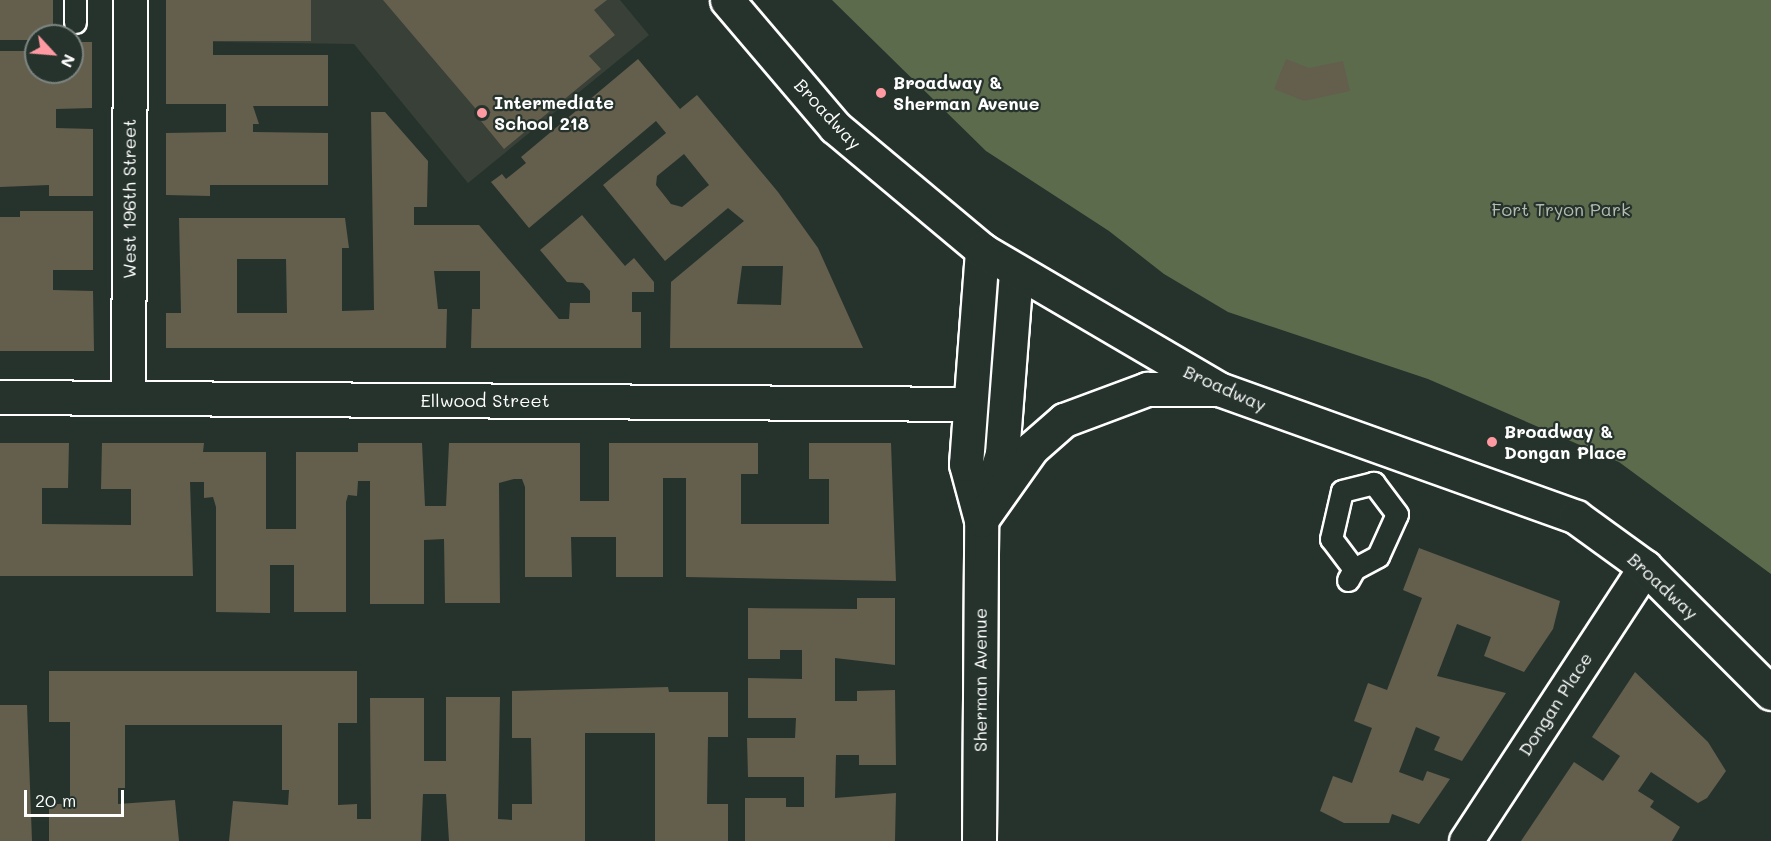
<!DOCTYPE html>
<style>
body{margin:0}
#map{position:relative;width:1771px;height:841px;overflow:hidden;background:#26332d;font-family:Mali,sans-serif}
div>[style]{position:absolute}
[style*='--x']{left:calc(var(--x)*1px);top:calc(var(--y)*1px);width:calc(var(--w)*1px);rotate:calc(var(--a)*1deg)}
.built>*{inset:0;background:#394037}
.green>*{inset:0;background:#5d6b4d}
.building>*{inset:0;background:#645e4d;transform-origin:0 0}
.roads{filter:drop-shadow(2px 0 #fff) drop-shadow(-2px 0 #fff) drop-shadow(0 2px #fff) drop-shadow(0 -2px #fff)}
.service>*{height:21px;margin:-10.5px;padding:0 10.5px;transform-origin:10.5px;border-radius:10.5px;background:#26332d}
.minor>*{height:33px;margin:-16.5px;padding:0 16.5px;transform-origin:16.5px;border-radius:16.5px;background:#26332d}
.secondary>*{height:33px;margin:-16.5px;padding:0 16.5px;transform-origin:16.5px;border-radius:16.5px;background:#26332d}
.primary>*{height:33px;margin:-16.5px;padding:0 16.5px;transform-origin:16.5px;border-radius:16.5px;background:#26332d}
.dots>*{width:16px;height:16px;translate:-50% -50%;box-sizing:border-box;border:3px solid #26332d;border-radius:50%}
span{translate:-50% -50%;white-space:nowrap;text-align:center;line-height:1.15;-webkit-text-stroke:4.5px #26332d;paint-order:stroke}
.poi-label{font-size:18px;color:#fff;font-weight:700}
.left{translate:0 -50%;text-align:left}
.street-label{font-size:18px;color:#fff}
.park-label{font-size:18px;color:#b6bcaf}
.north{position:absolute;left:24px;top:24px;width:60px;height:60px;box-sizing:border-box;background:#26332d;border:2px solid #7d8581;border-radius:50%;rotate:116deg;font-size:16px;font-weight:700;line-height:24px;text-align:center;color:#fff}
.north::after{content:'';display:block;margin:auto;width:21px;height:27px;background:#ff9aa2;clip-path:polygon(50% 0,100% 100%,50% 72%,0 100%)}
.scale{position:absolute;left:24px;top:790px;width:100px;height:27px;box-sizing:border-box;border:3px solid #fff;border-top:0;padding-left:8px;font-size:18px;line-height:21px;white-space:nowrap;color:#fff;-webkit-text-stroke:4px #26332d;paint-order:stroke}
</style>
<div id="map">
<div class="built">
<div style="clip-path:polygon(166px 0,620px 0,649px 35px,468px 183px,354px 44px,166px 41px)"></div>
</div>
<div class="green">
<div style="clip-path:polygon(832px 0,1771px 0,1771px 574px,1619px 462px,1428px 379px,1228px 312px,1164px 274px,1109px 231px,986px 151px)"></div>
</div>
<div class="building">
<div style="left:0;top:0;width:53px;height:40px"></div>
<div style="clip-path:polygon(166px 0,311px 0,311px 41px,213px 41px,213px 55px,328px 55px,328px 106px,253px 106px,259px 124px,253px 124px,253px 132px,328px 133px,328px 185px,210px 185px,210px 196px,166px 195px,166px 133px,226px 132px,226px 104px,166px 104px)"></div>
<div style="clip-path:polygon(383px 0,607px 0,594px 10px,615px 35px,589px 56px,601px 69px,504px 149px,481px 121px,491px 112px,475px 108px)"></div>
<div style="clip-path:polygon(72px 42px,92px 42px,92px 108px,56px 109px,56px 128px,93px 129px,93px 196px,49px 196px,49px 185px,0 187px,0 51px,36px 51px,36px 72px,72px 72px)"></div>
<div style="clip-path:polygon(evenodd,638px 59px,680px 109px,697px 95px,778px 192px,818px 248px,863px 348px,670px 348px,671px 282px,744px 221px,728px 208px,665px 261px,603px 185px,666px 133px,656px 121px,529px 228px,491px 182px,502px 174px,506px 179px,526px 163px,521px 157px,638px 59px,684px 154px,709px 185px,682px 207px,671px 204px,656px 185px,657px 176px,684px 154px,638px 59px,742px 266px,783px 266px,781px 305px,737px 304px,742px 266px)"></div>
<div style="clip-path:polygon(1286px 59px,1309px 68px,1343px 61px,1350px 91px,1304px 101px,1274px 89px)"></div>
<div style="clip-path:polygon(evenodd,371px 112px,385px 112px,428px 161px,427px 207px,414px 207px,414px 225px,479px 225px,559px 319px,569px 319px,570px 303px,590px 303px,590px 291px,583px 283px,567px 282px,540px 250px,582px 215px,625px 266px,634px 258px,654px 282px,654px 292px,632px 292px,632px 312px,641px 312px,641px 348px,471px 348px,472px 309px,480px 309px,480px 271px,434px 271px,438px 309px,447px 309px,446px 348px,166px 348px,166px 313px,181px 313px,179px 218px,345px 218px,349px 248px,342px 248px,342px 311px,374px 310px,371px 112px,237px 259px,286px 259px,287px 313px,237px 313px,237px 259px)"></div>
<div style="clip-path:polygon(20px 211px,93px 211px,93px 270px,53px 270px,53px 290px,93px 291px,94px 351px,0 351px,0 217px,20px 217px)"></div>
<div style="clip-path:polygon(0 443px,69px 443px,68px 488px,42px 488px,42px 524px,131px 525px,131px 489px,101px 489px,102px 443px,204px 443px,203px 452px,266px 452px,266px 529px,296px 529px,296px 452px,358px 452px,358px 443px,422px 443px,425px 506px,446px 506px,449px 443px,580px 443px,580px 501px,609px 501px,609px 443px,758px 443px,758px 474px,741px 474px,741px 524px,829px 524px,829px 479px,809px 479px,809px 443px,891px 443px,896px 581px,686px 577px,686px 478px,663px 478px,663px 577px,616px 577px,616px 537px,571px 537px,572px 577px,525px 577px,525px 487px,522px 479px,514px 479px,499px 483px,500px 603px,445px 603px,444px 539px,424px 540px,424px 604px,370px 604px,370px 481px,358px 481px,357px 496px,348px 495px,346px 502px,346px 612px,294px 612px,294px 565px,270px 565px,270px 613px,216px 612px,216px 507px,213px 497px,204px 498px,204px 482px,190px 482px,193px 576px,0 576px)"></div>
<div style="clip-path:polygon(1419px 548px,1560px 601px,1553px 629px,1524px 672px,1484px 656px,1491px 637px,1457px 624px,1437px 676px,1506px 693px,1462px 761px,1434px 750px,1440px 737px,1416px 727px,1399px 772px,1423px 781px,1427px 771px,1450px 779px,1419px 824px,1392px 814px,1389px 823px,1344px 823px,1320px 811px,1333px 776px,1352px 783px,1372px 728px,1354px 721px,1368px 683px,1387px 690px,1422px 598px,1403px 590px)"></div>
<div style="clip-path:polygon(857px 598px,895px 598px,895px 665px,835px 658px,835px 701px,857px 701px,857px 691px,895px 690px,896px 765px,859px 765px,859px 755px,836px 755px,835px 798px,896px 793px,895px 841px,745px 841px,745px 798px,786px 798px,786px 807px,804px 807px,804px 777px,748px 777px,747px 738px,795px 738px,796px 718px,748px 718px,748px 678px,802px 679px,802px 650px,780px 650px,780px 659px,748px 659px,748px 608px,857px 609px)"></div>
<div style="clip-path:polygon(49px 671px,357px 671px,357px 723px,338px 723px,338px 805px,357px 804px,357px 819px,371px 819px,370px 698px,424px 698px,424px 761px,446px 761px,446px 697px,500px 697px,498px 819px,512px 820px,512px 804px,532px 804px,531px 738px,512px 738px,512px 691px,668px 687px,669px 692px,728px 692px,728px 737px,708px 737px,707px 804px,728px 804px,728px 841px,655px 841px,655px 733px,585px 733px,585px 841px,449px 841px,446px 794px,423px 794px,421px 841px,229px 841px,233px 801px,288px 805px,289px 790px,282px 790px,282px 725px,125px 725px,125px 788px,118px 788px,118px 804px,175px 800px,179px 841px,49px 841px,49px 804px,70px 804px,70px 722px,49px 722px)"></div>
<div style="clip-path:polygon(1635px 672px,1708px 742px,1726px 771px,1707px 798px,1698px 803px,1651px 772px,1638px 791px,1654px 801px,1650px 807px,1680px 827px,1672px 841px,1521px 841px,1574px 762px,1603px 781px,1620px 756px,1592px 737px)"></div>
<div style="clip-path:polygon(0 705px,27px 705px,32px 841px,0 841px)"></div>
</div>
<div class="roads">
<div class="service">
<div style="--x:75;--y:22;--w:22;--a:-90"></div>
<div style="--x:1354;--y:569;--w:38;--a:-127"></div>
<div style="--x:1331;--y:539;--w:49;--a:-77.1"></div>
<div style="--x:1342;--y:491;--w:33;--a:-14"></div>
<div style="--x:1348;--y:580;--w:13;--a:-61"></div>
<div style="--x:1354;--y:569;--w:27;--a:-28"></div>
<div style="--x:1378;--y:556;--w:46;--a:-65.7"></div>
<div style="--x:1397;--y:514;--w:39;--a:-127"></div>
</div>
<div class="minor">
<div style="--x:0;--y:397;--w:969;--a:0.41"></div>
<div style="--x:128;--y:398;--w:398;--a:-89.7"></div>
<div style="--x:1466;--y:841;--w:327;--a:-56.8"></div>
</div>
<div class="secondary">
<div style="--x:984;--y:512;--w:61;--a:-72.8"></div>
<div style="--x:1002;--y:454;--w:183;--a:-85.6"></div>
<div style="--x:979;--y:841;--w:321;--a:-89.6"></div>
<div style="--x:981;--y:520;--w:58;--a:-105"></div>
<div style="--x:966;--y:464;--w:215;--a:-85.7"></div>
</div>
<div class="primary">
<div style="--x:727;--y:0;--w:167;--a:49.6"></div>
<div style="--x:835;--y:127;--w:192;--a:39.9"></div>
<div style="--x:982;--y:250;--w:275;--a:30.4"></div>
<div style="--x:1219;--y:389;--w:379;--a:19.7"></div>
<div style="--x:1576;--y:517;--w:85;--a:35.9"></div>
<div style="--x:1645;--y:567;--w:178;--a:45"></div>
<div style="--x:981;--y:520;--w:88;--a:-54.7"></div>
<div style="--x:1032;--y:448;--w:43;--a:-41.2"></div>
<div style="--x:1064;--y:420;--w:89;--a:-20.5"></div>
<div style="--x:1147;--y:389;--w:67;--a:0"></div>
</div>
</div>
<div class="dots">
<div style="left:881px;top:93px;background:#ff9aa2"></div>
<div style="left:482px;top:113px;background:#ff9aa2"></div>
<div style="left:1492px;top:442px;background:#ff9aa2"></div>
</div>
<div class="poi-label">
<span class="left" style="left:893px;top:93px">Broadway &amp;<br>Sherman Avenue</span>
<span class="left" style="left:494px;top:113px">Intermediate<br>School 218</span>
<span class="left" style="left:1504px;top:442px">Broadway &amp;<br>Dongan Place</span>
</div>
<div class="street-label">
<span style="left:828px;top:114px;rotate:47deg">Broadway</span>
<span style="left:129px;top:199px;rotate:-90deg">West 196th Street</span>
<span style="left:1225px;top:388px;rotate:24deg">Broadway</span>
<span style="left:485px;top:400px">Ellwood Street</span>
<span style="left:1663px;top:586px;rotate:43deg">Broadway</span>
<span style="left:980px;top:680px;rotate:-90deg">Sherman Avenue</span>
<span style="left:1555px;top:704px;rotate:-57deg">Dongan Place</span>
</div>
<div class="park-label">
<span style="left:1561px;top:209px">Fort Tryon Park</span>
</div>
<div class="north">N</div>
<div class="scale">20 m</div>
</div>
